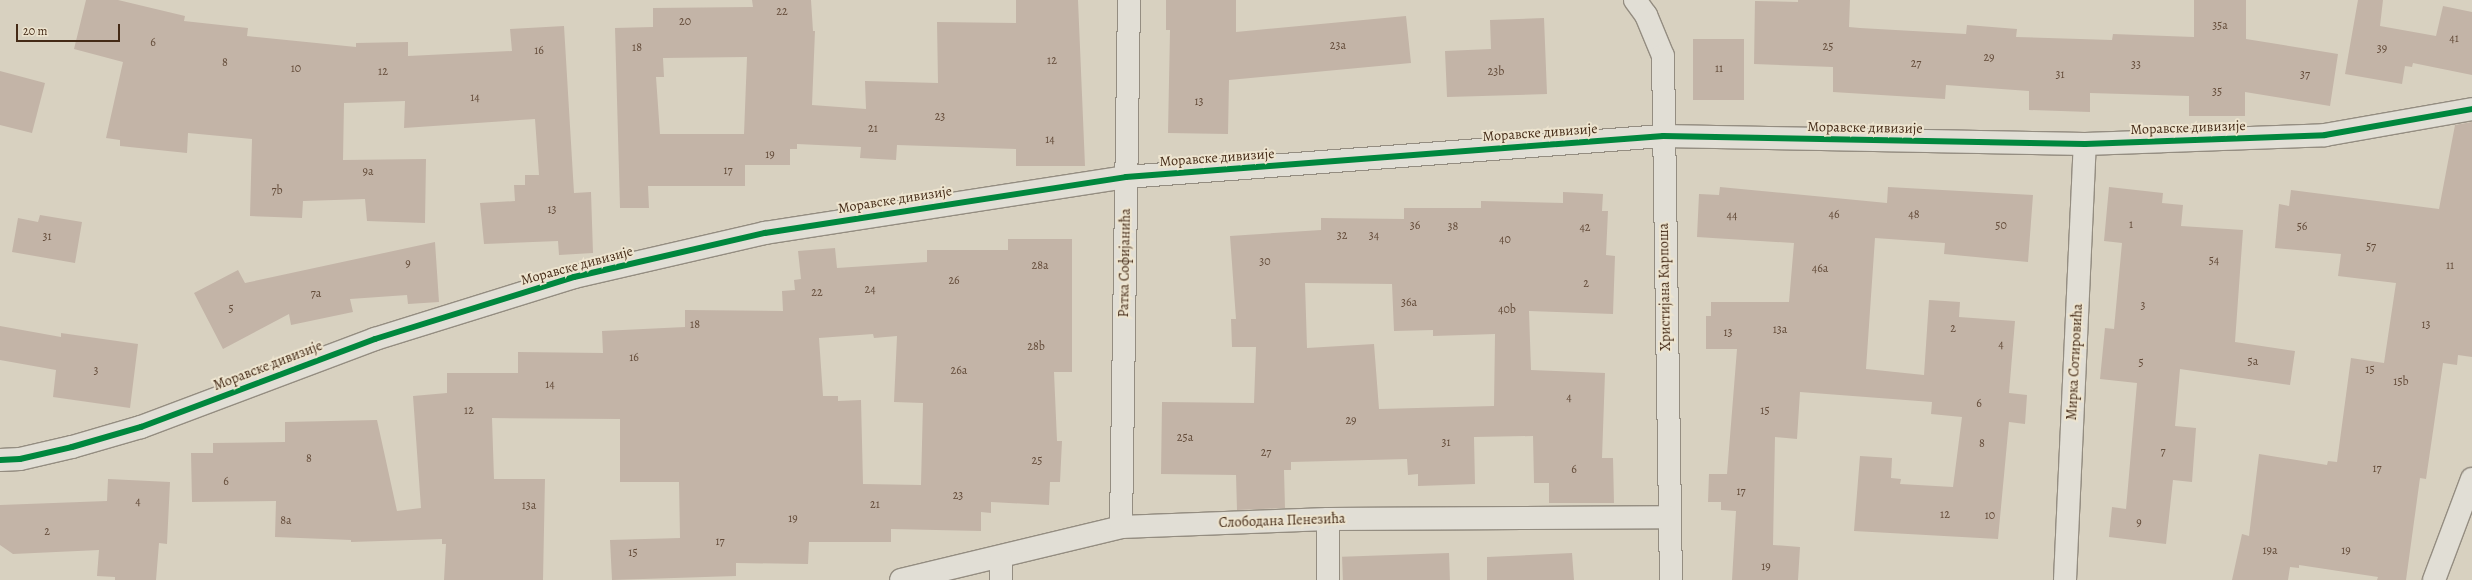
<!DOCTYPE html>
<meta charset="utf-8">
<style>
body{margin:0}
#map{position:relative;width:2472px;height:580px;overflow:hidden;background:#d8d1c0;font-family:Alegreya,serif}
div>[style]{position:absolute}
[style*='--x']{left:calc(var(--x)*1px);top:calc(var(--y)*1px);width:calc(var(--w)*1px);rotate:calc(var(--a)*1deg)}
.building>*{inset:0;background:#c3b4a7;transform-origin:0 0}
.roads{filter:drop-shadow(1px 0 #948d81) drop-shadow(-1px 0 #948d81) drop-shadow(0 1px #948d81) drop-shadow(0 -1px #948d81)}
.minor>*{height:22px;margin:-11px;padding:0 11px;transform-origin:11px;border-radius:11px;background:#e1ded5}
.cycleway>*{height:6px;margin:-3px;padding:0 3px;transform-origin:3px;border-radius:3px;background:#00873e}
span{translate:-50% -50%;white-space:nowrap;text-align:center;line-height:1.15;-webkit-text-stroke:4px #ede4cf;paint-order:stroke}
.number-label{font-size:12px;color:#644c3a}
.number-label span{-webkit-text-stroke-width:0}
.street-label{font-size:14px;color:#442a16}
.scale{position:absolute;left:16px;top:24px;width:104px;height:18px;box-sizing:border-box;border:2px solid #442a16;border-top:0;padding-left:5px;font-size:12px;line-height:14px;white-space:nowrap;color:#442a16;-webkit-text-stroke:3px #ede4cf;paint-order:stroke}
</style>
<div id="map">
<div class="building">
<div style="clip-path:polygon(86px 0,118px 0,185px 16px,184px 21px,248px 28px,247px 36px,356px 47px,356px 43px,408px 42px,408px 56px,512px 51px,510px 29px,564px 26px,574px 193px,591px 192px,593px 253px,559px 255px,558px 241px,484px 244px,480px 203px,515px 201px,514px 185px,525px 185px,525px 175px,539px 175px,535px 119px,404px 128px,405px 101px,344px 103px,343px 160px,426px 159px,425px 223px,367px 221px,365px 199px,303px 201px,302px 218px,250px 216px,252px 139px,188px 133px,187px 153px,120px 146px,120px 140px,106px 138px,123px 62px,74px 49px)"></div>
<div style="clip-path:polygon(evenodd,752px 0,811px 0,813px 31px,815px 31px,812px 105px,866px 109px,865px 81px,938px 83px,937px 22px,1016px 23px,1016px 0,1078px 0,1085px 166px,1016px 166px,1016px 149px,897px 145px,896px 160px,860px 158px,861px 147px,797px 144px,797px 149px,790px 149px,790px 165px,745px 165px,745px 186px,648px 186px,649px 208px,620px 208px,615px 28px,653px 27px,653px 8px,753px 7px,752px 0,747px 57px,744px 134px,660px 134px,656px 77px,664px 77px,663px 58px,747px 57px)"></div>
<div style="clip-path:polygon(1166px 0,1236px 0,1236px 32px,1406px 16px,1411px 63px,1229px 80px,1228px 134px,1168px 133px,1170px 30px,1166px 30px)"></div>
<div style="clip-path:polygon(1798px 0,1850px 0,1849px 27px,1860px 28px,1966px 34px,1967px 25px,2017px 29px,2016px 37px,2112px 40px,2113px 34px,2194px 37px,2194px 0,2246px 0,2246px 39px,2338px 54px,2330px 106px,2245px 92px,2245px 116px,2189px 116px,2189px 96px,2090px 93px,2090px 112px,2029px 110px,2029px 91px,1946px 85px,1945px 99px,1833px 92px,1833px 67px,1754px 64px,1755px 1px,1798px 2px)"></div>
<div style="clip-path:polygon(2358px 0,2383px 0,2380px 26px,2436px 36px,2443px 6px,2472px 12px,2472px 75px,2413px 63px,2412px 67px,2405px 66px,2402px 84px,2345px 74px)"></div>
<div style="clip-path:polygon(1544px 18px,1547px 94px,1447px 97px,1445px 51px,1491px 49px,1490px 20px)"></div>
<div style="left:1693px;top:39px;width:51px;height:61px"></div>
<div style="clip-path:polygon(0 71px,45px 83px,32px 133px,0 125px)"></div>
<div style="clip-path:polygon(2472px 122px,2472px 357px,2458px 355px,2457px 365px,2443px 363px,2426px 479px,2420px 478px,2406px 580px,2377px 580px,2378px 577px,2299px 565px,2299px 568px,2290px 567px,2288px 580px,2232px 580px,2242px 534px,2249px 536px,2259px 454px,2327px 465px,2328px 461px,2337px 462px,2351px 358px,2384px 363px,2396px 283px,2338px 276px,2341px 254px,2275px 248px,2279px 204px,2289px 206px,2291px 190px,2439px 209px,2455px 125px)"></div>
<div style="clip-path:polygon(1720px 187px,1887px 203px,1888px 187px,2033px 195px,2028px 262px,1944px 254px,1945px 243px,1875px 238px,1866px 369px,1924px 375px,1929px 300px,1960px 302px,1959px 317px,2015px 321px,2009px 393px,2027px 395px,2025px 424px,2009px 422px,1998px 539px,1854px 531px,1860px 456px,1892px 458px,1891px 478px,1901px 479px,1900px 484px,1953px 487px,1962px 417px,1931px 414px,1932px 402px,1800px 392px,1797px 439px,1775px 437px,1773px 545px,1800px 547px,1798px 580px,1732px 580px,1736px 511px,1721px 510px,1721px 502px,1708px 502px,1709px 474px,1727px 474px,1737px 349px,1706px 349px,1706px 316px,1711px 316px,1711px 302px,1789px 302px,1794px 243px,1697px 237px,1699px 194px,1719px 195px)"></div>
<div style="clip-path:polygon(2109px 187px,2163px 193px,2162px 203px,2183px 205px,2181px 226px,2243px 230px,2235px 342px,2295px 351px,2290px 385px,2180px 369px,2175px 426px,2196px 428px,2192px 482px,2173px 480px,2166px 544px,2109px 537px,2112px 507px,2126px 509px,2137px 383px,2100px 379px,2105px 328px,2114px 329px,2122px 243px,2104px 241px)"></div>
<div style="clip-path:polygon(evenodd,1563px 192px,1603px 194px,1602px 211px,1608px 211px,1606px 255px,1615px 256px,1613px 314px,1529px 311px,1531px 370px,1605px 373px,1602px 458px,1613px 458px,1614px 503px,1549px 503px,1549px 483px,1534px 483px,1533px 436px,1474px 437px,1475px 484px,1418px 486px,1418px 474px,1408px 475px,1407px 459px,1291px 462px,1291px 470px,1284px 470px,1285px 508px,1237px 510px,1236px 475px,1161px 474px,1162px 402px,1254px 403px,1256px 347px,1232px 347px,1231px 319px,1236px 319px,1230px 236px,1321px 230px,1321px 218px,1404px 219px,1404px 208px,1481px 208px,1481px 201px,1563px 203px,1563px 192px,1305px 283px,1392px 284px,1394px 331px,1433px 330px,1433px 336px,1495px 334px,1494px 406px,1379px 409px,1374px 344px,1307px 348px,1305px 283px)"></div>
<div style="clip-path:polygon(40px 215px,82px 222px,75px 263px,12px 252px,18px 218px,38px 222px)"></div>
<div style="clip-path:polygon(evenodd,1008px 239px,1072px 239px,1072px 372px,1054px 372px,1057px 441px,1062px 441px,1060px 482px,1050px 482px,1049px 505px,991px 502px,991px 513px,981px 512px,981px 531px,891px 529px,891px 542px,809px 542px,808px 564px,736px 563px,736px 576px,612px 580px,610px 540px,680px 538px,679px 482px,620px 482px,620px 419px,492px 418px,494px 479px,545px 479px,543px 580px,444px 580px,446px 544px,442px 544px,442px 539px,351px 542px,351px 540px,275px 537px,276px 501px,192px 502px,191px 453px,213px 453px,213px 443px,285px 442px,285px 422px,377px 420px,397px 511px,421px 508px,413px 396px,447px 393px,447px 373px,518px 373px,518px 352px,603px 353px,602px 331px,685px 327px,685px 310px,783px 311px,782px 291px,795px 290px,794px 280px,801px 279px,798px 251px,835px 248px,837px 268px,927px 262px,927px 250px,1008px 250px,1008px 239px,873px 334px,874px 338px,897px 336px,894px 402px,923px 403px,921px 485px,863px 484px,861px 400px,838px 401px,838px 396px,823px 396px,819px 338px,873px 334px)"></div>
<div style="clip-path:polygon(435px 242px,439px 302px,408px 304px,407px 295px,350px 299px,353px 312px,291px 325px,289px 314px,223px 349px,194px 293px,238px 270px,245px 283px)"></div>
<div style="clip-path:polygon(0 326px,61px 337px,61px 333px,138px 344px,130px 408px,53px 397px,56px 370px,0 360px)"></div>
<div style="clip-path:polygon(108px 479px,170px 482px,167px 544px,159px 543px,156px 580px,115px 580px,115px 577px,97px 576px,99px 550px,13px 554px,0 545px,0 505px,107px 501px)"></div>
<div style="left:1449px;top:553px;width:27px;height:107px;rotate:88deg"></div>
<div style="clip-path:polygon(1572px 553px,1574px 580px,1487px 580px,1487px 557px)"></div>
</div>
<div class="roads">
<div class="minor">
<div style="--x:1635;--y:0;--w:19;--a:54"></div>
<div style="--x:1646;--y:15;--w:44;--a:67.5"></div>
<div style="--x:1663;--y:56;--w:524;--a:89.13"></div>
<div style="--x:0;--y:460;--w:20;--a:-3"></div>
<div style="--x:20;--y:459;--w:53;--a:-13"></div>
<div style="--x:72;--y:447;--w:72;--a:-16.2"></div>
<div style="--x:141;--y:427;--w:250;--a:-20.6"></div>
<div style="--x:375;--y:339;--w:208;--a:-17.3"></div>
<div style="--x:574;--y:277;--w:196;--a:-13"></div>
<div style="--x:765;--y:233;--w:365;--a:-8.8"></div>
<div style="--x:1126;--y:177;--w:539;--a:-4.37"></div>
<div style="--x:1663;--y:136;--w:422;--a:1.1"></div>
<div style="--x:2085;--y:144;--w:240;--a:-2.1"></div>
<div style="--x:2325;--y:135;--w:149;--a:-10"></div>
<div style="--x:1328;--y:519;--w:61;--a:90"></div>
<div style="--x:1121;--y:527;--w:527;--a:-89.13"></div>
<div style="--x:901;--y:580;--w:226;--a:-13.5"></div>
<div style="--x:1121;--y:527;--w:207;--a:-2.2"></div>
<div style="--x:1328;--y:519;--w:341;--a:-0.3"></div>
<div style="--x:1001;--y:580;--w:23;--a:-90"></div>
<div style="--x:2065;--y:580;--w:436;--a:-87.4"></div>
<div style="--x:2434;--y:580;--w:108;--a:-69.4"></div>
</div>
</div>
<div class="cycleway">
<div style="--x:0;--y:460;--w:20;--a:-3"></div>
<div style="--x:20;--y:459;--w:53;--a:-13"></div>
<div style="--x:72;--y:447;--w:72;--a:-16.2"></div>
<div style="--x:141;--y:427;--w:250;--a:-20.6"></div>
<div style="--x:375;--y:339;--w:208;--a:-17.3"></div>
<div style="--x:574;--y:277;--w:196;--a:-13"></div>
<div style="--x:765;--y:233;--w:365;--a:-8.8"></div>
<div style="--x:1126;--y:177;--w:539;--a:-4.37"></div>
<div style="--x:1663;--y:136;--w:422;--a:1.1"></div>
<div style="--x:2085;--y:144;--w:240;--a:-2.1"></div>
<div style="--x:2325;--y:135;--w:149;--a:-10"></div>
</div>
<div class="number-label">
<span style="left:782px;top:12px">22</span>
<span style="left:685px;top:22px">20</span>
<span style="left:2220px;top:26px">35a</span>
<span style="left:2454px;top:39px">41</span>
<span style="left:153px;top:43px">6</span>
<span style="left:1338px;top:46px">23a</span>
<span style="left:1828px;top:47px">25</span>
<span style="left:637px;top:48px">18</span>
<span style="left:2382px;top:49px">39</span>
<span style="left:539px;top:51px">16</span>
<span style="left:1989px;top:58px">29</span>
<span style="left:1052px;top:61px">12</span>
<span style="left:225px;top:63px">8</span>
<span style="left:1916px;top:64px">27</span>
<span style="left:2136px;top:65px">33</span>
<span style="left:296px;top:69px">10</span>
<span style="left:1719px;top:69px">11</span>
<span style="left:383px;top:72px">12</span>
<span style="left:1496px;top:72px">23b</span>
<span style="left:2060px;top:75px">31</span>
<span style="left:2305px;top:75px">37</span>
<span style="left:2217px;top:92px">35</span>
<span style="left:475px;top:98px">14</span>
<span style="left:1199px;top:102px">13</span>
<span style="left:940px;top:117px">23</span>
<span style="left:873px;top:129px">21</span>
<span style="left:1050px;top:140px">14</span>
<span style="left:770px;top:155px">19</span>
<span style="left:728px;top:171px">17</span>
<span style="left:368px;top:172px">9a</span>
<span style="left:277px;top:191px">7b</span>
<span style="left:552px;top:210px">13</span>
<span style="left:1834px;top:215px">46</span>
<span style="left:1914px;top:215px">48</span>
<span style="left:1732px;top:216px">44</span>
<span style="left:2131px;top:225px">1</span>
<span style="left:1415px;top:226px">36</span>
<span style="left:2001px;top:226px">50</span>
<span style="left:1453px;top:227px">38</span>
<span style="left:2302px;top:227px">56</span>
<span style="left:1585px;top:228px">42</span>
<span style="left:1342px;top:236px">32</span>
<span style="left:1374px;top:236px">34</span>
<span style="left:47px;top:237px">31</span>
<span style="left:1505px;top:240px">40</span>
<span style="left:2371px;top:247px">57</span>
<span style="left:2214px;top:261px">54</span>
<span style="left:1265px;top:262px">30</span>
<span style="left:408px;top:264px">9</span>
<span style="left:1040px;top:266px">28a</span>
<span style="left:2450px;top:266px">11</span>
<span style="left:1820px;top:269px">46a</span>
<span style="left:954px;top:281px">26</span>
<span style="left:1586px;top:284px">2</span>
<span style="left:870px;top:290px">24</span>
<span style="left:817px;top:293px">22</span>
<span style="left:316px;top:294px">7a</span>
<span style="left:1409px;top:303px">36a</span>
<span style="left:2143px;top:306px">3</span>
<span style="left:231px;top:309px">5</span>
<span style="left:1507px;top:310px">40b</span>
<span style="left:695px;top:325px">18</span>
<span style="left:2426px;top:325px">13</span>
<span style="left:1953px;top:329px">2</span>
<span style="left:1780px;top:330px">13a</span>
<span style="left:1728px;top:333px">13</span>
<span style="left:2001px;top:345px">4</span>
<span style="left:1036px;top:347px">28b</span>
<span style="left:634px;top:358px">16</span>
<span style="left:2253px;top:362px">5a</span>
<span style="left:2141px;top:363px">5</span>
<span style="left:2370px;top:370px">15</span>
<span style="left:96px;top:371px">3</span>
<span style="left:959px;top:371px">26a</span>
<span style="left:2401px;top:382px">15b</span>
<span style="left:550px;top:385px">14</span>
<span style="left:1569px;top:398px">4</span>
<span style="left:1979px;top:404px">6</span>
<span style="left:469px;top:411px">12</span>
<span style="left:1765px;top:411px">15</span>
<span style="left:1351px;top:421px">29</span>
<span style="left:1185px;top:438px">25a</span>
<span style="left:1446px;top:443px">31</span>
<span style="left:1982px;top:444px">8</span>
<span style="left:2163px;top:452px">7</span>
<span style="left:1266px;top:453px">27</span>
<span style="left:309px;top:459px">8</span>
<span style="left:1037px;top:461px">25</span>
<span style="left:2377px;top:469px">17</span>
<span style="left:1574px;top:470px">6</span>
<span style="left:226px;top:482px">6</span>
<span style="left:1741px;top:492px">17</span>
<span style="left:958px;top:496px">23</span>
<span style="left:138px;top:502px">4</span>
<span style="left:875px;top:505px">21</span>
<span style="left:529px;top:506px">13a</span>
<span style="left:1945px;top:515px">12</span>
<span style="left:1990px;top:516px">10</span>
<span style="left:793px;top:519px">19</span>
<span style="left:286px;top:521px">8a</span>
<span style="left:2139px;top:523px">9</span>
<span style="left:47px;top:532px">2</span>
<span style="left:720px;top:542px">17</span>
<span style="left:2270px;top:551px">19a</span>
<span style="left:2346px;top:551px">19</span>
<span style="left:633px;top:553px">15</span>
<span style="left:1766px;top:567px">19</span>
</div>
<div class="street-label">
<span style="left:1865px;top:128px;rotate:1deg">Моравске дивизије</span>
<span style="left:2188px;top:128px;rotate:-2deg">Моравске дивизије</span>
<span style="left:1540px;top:133px;rotate:-4deg">Моравске дивизије</span>
<span style="left:1217px;top:158px;rotate:-4deg">Моравске дивизије</span>
<span style="left:895px;top:200px;rotate:-9deg">Моравске дивизије</span>
<span style="left:1125px;top:263px;rotate:-89deg">Ратка Софијанића</span>
<span style="left:577px;top:266px;rotate:-15deg">Моравске дивизије</span>
<span style="left:1665px;top:287px;rotate:-91deg">Христијана Карпоша</span>
<span style="left:2075px;top:362px;rotate:-87deg">Мирка Сотировића</span>
<span style="left:268px;top:366px;rotate:-21deg">Моравске дивизије</span>
<span style="left:1282px;top:521px;rotate:-2deg">Слободана Пенезића</span>
</div>
<div class="scale">20 m</div>
</div>
